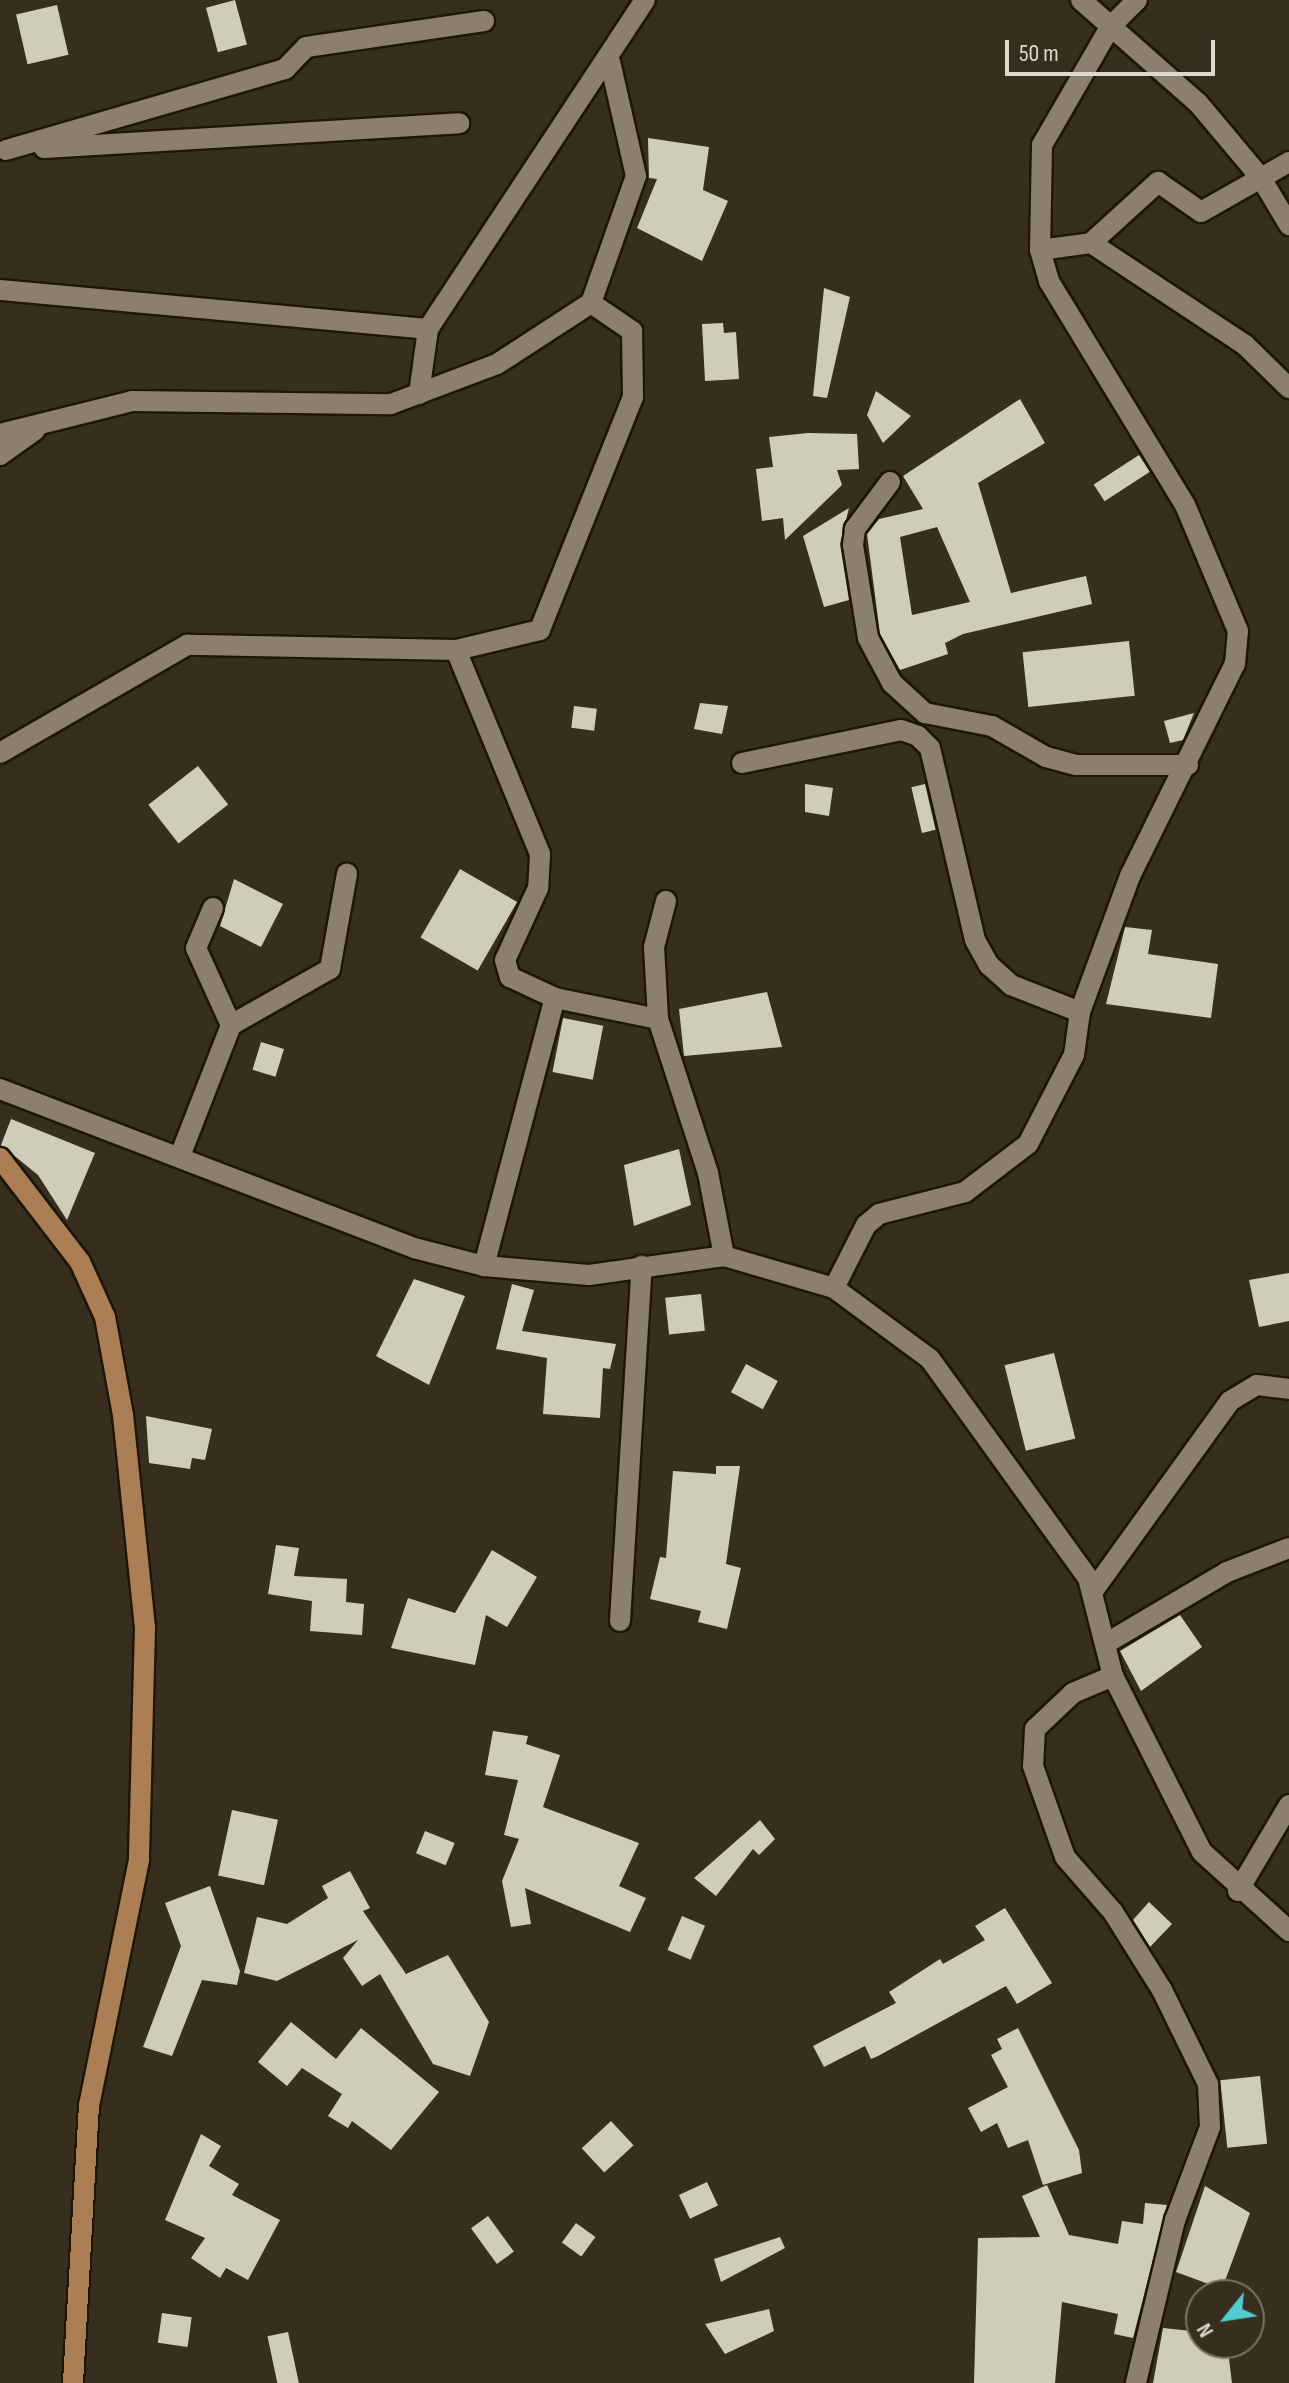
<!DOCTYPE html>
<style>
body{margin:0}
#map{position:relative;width:1289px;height:2383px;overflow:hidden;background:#382e1e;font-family:"Sofia Sans Condensed",sans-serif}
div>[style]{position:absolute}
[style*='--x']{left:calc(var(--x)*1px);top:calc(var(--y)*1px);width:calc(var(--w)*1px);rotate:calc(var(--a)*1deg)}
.building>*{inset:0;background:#cfcdb7;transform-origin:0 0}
.roads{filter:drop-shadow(2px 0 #1f1607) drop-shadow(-2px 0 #1f1607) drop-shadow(0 2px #1f1607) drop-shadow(0 -2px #1f1607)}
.street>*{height:20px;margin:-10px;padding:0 10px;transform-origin:10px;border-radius:10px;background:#8b7f6d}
.secondary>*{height:20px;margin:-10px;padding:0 10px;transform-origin:10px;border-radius:10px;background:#ab7e56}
span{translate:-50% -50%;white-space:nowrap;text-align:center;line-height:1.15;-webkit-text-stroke:8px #382e1e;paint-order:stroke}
.north{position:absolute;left:1185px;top:2279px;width:80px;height:80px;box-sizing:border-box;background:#382e1e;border:2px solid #7b7265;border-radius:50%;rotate:240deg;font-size:22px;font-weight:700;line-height:32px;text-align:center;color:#dfd8cf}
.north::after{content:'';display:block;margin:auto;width:28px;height:36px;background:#51ccd2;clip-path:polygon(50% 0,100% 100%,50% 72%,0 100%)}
.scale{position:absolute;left:1005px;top:40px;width:210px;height:36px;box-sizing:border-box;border:4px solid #dfd8cf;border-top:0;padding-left:10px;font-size:24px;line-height:28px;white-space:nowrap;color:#dfd8cf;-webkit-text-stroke:6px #382e1e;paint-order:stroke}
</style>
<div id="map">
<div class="building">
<div style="left:235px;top:0;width:46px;height:30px;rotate:75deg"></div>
<div style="left:57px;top:5px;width:51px;height:42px;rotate:77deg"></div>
<div style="clip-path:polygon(648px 138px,709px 147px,703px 190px,728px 201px,702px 261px,637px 228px,657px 179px,649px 178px)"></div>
<div style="clip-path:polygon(824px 288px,850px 297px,827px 398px,813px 396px)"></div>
<div style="clip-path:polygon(723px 323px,724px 333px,736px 332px,739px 379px,705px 381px,702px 324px)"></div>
<div style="clip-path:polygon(876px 391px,911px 416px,883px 443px,867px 415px)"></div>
<div style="clip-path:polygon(evenodd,1020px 399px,1045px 443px,978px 483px,1011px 593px,1086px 576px,1092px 604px,963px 634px,945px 643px,948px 654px,900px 670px,880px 634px,867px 534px,879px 519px,923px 509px,903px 476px,1020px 399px,937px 527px,970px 602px,912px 615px,900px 537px,937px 527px)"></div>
<div style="clip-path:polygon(808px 433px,857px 434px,859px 469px,837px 470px,842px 485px,785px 540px,783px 518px,762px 521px,756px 469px,773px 467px,769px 437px)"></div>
<div style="left:1139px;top:455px;width:20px;height:54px;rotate:57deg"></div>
<div style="clip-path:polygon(849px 508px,840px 544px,849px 600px,824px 607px,803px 536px)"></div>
<div style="left:1129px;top:641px;width:55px;height:107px;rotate:84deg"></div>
<div style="clip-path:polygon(700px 703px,728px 706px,722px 734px,694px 729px)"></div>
<div style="left:574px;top:706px;width:23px;height:22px;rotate:7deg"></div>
<div style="clip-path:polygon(1194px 713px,1183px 740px,1170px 743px,1164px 721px)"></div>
<div style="left:198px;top:766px;width:49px;height:63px;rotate:52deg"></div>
<div style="clip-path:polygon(805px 784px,833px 788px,829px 816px,805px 812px)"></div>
<div style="left:925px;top:784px;width:47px;height:14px;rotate:77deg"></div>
<div style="left:460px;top:869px;width:66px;height:79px;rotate:30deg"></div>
<div style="clip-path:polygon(234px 879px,283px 904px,261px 947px,220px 926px)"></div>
<div style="clip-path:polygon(1125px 927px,1152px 930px,1148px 954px,1218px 964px,1211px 1018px,1106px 1004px)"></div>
<div style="clip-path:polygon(767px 992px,782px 1047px,684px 1056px,679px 1009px)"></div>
<div style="left:563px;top:1018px;width:41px;height:55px;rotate:11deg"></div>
<div style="left:261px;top:1042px;width:24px;height:29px;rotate:17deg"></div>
<div style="clip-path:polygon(11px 1119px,95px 1153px,67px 1220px,38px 1175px,1px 1145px)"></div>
<div style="clip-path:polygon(679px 1149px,691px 1205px,634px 1226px,624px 1165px)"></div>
<div style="clip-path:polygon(1289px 1273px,1289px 1321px,1259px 1327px,1249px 1280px)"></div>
<div style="clip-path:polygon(414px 1279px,465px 1296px,429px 1385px,376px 1356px)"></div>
<div style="clip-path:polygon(512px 1284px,534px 1290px,522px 1331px,616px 1344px,610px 1369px,603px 1368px,600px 1418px,543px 1414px,547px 1358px,496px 1349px)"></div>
<div style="left:701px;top:1294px;width:37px;height:36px;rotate:84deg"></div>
<div style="left:1054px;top:1353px;width:88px;height:51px;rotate:76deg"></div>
<div style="left:746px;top:1364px;width:36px;height:32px;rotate:28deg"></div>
<div style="clip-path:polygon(146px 1416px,212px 1429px,205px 1460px,192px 1458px,190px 1469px,149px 1463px)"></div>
<div style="clip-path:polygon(716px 1466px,740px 1466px,726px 1564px,741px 1568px,727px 1629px,698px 1622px,701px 1611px,650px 1599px,660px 1557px,666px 1558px,673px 1471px,716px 1474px)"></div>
<div style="clip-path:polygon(276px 1545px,299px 1548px,294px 1576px,347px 1579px,346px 1602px,364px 1604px,362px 1635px,310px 1631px,312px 1601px,268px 1594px)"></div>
<div style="clip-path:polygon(492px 1550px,537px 1577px,507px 1627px,486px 1615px,475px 1665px,391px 1648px,408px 1598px,455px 1613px)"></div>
<div style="clip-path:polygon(1180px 1615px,1202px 1647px,1141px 1691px,1120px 1651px)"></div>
<div style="clip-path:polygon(493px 1731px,528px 1736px,526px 1744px,560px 1755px,543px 1807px,639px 1843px,619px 1886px,646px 1898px,630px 1932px,525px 1888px,531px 1924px,511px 1927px,502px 1881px,519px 1839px,504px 1835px,518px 1780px,485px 1775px)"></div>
<div style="left:232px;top:1810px;width:47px;height:67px;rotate:12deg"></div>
<div style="clip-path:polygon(760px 1820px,775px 1839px,759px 1855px,753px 1849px,716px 1896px,694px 1878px)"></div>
<div style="left:425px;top:1831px;width:32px;height:24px;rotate:22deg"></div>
<div style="clip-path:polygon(350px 1871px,370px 1908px,363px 1911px,406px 1974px,448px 1955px,489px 2022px,470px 2076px,433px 2064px,380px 1974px,362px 1986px,343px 1958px,358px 1940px,277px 1981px,244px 1973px,257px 1917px,287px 1924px,328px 1898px,322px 1886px)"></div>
<div style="clip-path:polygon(210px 1886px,240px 1971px,237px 1985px,202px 1980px,172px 2056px,143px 2047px,181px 1946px,165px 1903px)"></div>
<div style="clip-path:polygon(1149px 1902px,1172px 1924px,1150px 1947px,1133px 1920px)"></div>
<div style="clip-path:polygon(1005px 1908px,1052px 1983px,1017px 2004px,1006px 1986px,878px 2056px,871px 2059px,865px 2046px,824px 2067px,813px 2046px,896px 2003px,889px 1992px,940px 1959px,943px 1964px,985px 1940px,975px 1926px)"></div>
<div style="left:682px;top:1916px;width:25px;height:37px;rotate:23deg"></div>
<div style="clip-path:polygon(291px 2022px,336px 2059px,361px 2028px,439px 2092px,391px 2150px,352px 2121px,348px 2128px,328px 2116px,342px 2094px,302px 2068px,287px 2086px,258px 2062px)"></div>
<div style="clip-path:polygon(1018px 2028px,1079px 2150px,1082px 2173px,1043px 2185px,1028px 2140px,1008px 2148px,997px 2123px,981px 2132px,968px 2108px,1008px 2087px,991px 2055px,1002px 2049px,997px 2039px)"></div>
<div style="left:1260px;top:2076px;width:68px;height:40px;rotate:84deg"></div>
<div style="left:611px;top:2121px;width:33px;height:40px;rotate:47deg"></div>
<div style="clip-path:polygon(201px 2134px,221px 2146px,209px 2166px,239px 2184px,232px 2195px,280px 2220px,248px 2280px,226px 2268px,220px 2278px,191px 2258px,205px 2238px,165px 2220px)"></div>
<div style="left:707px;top:2182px;width:26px;height:31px;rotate:65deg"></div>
<div style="clip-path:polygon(1047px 2185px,1069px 2235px,1118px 2244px,1122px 2221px,1143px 2224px,1145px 2203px,1167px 2205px,1133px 2338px,1114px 2334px,1118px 2314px,1062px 2302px,1055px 2383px,974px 2383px,978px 2238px,1040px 2237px,1022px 2196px)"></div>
<div style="clip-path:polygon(1205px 2186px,1250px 2213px,1222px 2289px,1176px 2272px)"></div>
<div style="left:488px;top:2216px;width:44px;height:21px;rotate:54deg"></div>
<div style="left:576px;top:2223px;width:24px;height:24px;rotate:36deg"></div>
<div style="clip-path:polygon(780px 2237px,785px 2248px,721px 2282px,714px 2259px)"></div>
<div style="clip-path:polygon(769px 2309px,774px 2331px,725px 2354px,705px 2324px)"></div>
<div style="left:162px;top:2313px;width:30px;height:30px;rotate:8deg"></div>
<div style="clip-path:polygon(1163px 2328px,1201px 2332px,1201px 2343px,1227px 2343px,1232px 2383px,1153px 2383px)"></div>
<div style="left:288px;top:2332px;width:52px;height:21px;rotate:78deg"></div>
</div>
<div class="roads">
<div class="street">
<div style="--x:1081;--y:0;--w:156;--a:41.4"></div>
<div style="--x:1198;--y:103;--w:98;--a:50"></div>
<div style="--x:1261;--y:178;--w:55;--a:59.2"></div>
<div style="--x:44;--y:148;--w:416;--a:-3.4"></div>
<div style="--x:6;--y:150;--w:291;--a:-16.2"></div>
<div style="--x:285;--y:69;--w:30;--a:-46"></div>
<div style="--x:306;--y:47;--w:180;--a:-8.3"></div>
<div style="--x:1091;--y:243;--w:185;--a:33.5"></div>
<div style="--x:1245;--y:345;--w:62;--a:44.3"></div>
<div style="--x:1040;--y:250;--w:51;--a:-7.8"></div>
<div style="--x:1091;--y:243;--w:91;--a:-42.3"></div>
<div style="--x:1158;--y:182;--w:52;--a:34.9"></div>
<div style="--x:1201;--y:212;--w:101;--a:-29.6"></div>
<div style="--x:0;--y:290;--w:430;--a:5.2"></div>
<div style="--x:591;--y:303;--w:135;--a:-70.5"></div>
<div style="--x:636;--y:176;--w:117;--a:-102.8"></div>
<div style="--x:419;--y:394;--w:66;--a:-82.1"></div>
<div style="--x:428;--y:329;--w:394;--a:-56.6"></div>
<div style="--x:0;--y:434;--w:136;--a:-14"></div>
<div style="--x:132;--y:401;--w:259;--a:0.7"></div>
<div style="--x:391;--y:404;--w:113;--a:-20.7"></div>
<div style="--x:497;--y:364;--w:112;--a:-33"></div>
<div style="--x:591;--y:303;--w:50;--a:34.3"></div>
<div style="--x:632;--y:331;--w:66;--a:89.1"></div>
<div style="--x:633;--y:397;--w:251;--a:111.8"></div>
<div style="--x:540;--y:630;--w:86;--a:166.6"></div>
<div style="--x:456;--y:650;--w:269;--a:-178.9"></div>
<div style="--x:187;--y:645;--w:216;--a:150"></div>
<div style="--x:0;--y:455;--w:43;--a:-35.5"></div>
<div style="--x:890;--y:482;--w:59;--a:126.7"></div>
<div style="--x:855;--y:529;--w:16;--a:97"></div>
<div style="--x:853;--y:545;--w:94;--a:80.8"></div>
<div style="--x:868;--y:638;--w:51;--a:61.9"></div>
<div style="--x:892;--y:683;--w:45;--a:42.3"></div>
<div style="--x:925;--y:713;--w:68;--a:11"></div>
<div style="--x:992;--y:726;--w:62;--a:29.9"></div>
<div style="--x:1046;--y:757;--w:31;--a:15"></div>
<div style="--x:1076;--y:765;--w:112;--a:0"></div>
<div style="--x:456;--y:650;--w:221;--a:67.6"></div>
<div style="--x:540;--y:854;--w:34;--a:93"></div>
<div style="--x:538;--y:888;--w:79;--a:114.6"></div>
<div style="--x:505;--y:960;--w:18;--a:74"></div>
<div style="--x:510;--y:977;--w:50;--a:25"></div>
<div style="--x:555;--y:998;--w:105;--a:11.5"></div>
<div style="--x:742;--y:763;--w:162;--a:-11.7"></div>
<div style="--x:901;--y:730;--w:18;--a:19"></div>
<div style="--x:918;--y:736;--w:17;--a:45"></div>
<div style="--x:930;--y:748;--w:197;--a:76.8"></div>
<div style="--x:975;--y:940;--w:29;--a:61"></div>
<div style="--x:989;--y:965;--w:30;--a:42"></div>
<div style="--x:1011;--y:985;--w:74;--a:21.4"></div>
<div style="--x:666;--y:901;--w:48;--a:104.6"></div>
<div style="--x:654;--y:947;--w:72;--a:86.8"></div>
<div style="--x:658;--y:1019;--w:162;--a:72"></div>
<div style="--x:708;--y:1173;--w:85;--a:79.1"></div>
<div style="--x:213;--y:908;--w:43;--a:113"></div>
<div style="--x:196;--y:948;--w:85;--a:65.6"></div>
<div style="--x:0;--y:1089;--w:443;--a:21"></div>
<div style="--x:414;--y:1248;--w:72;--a:14.4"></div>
<div style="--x:484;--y:1266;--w:105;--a:4.9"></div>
<div style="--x:589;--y:1275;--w:136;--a:-8"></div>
<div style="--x:724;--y:1256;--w:115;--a:16.2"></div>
<div style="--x:834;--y:1288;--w:119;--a:36.5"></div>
<div style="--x:930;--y:1359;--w:270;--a:54.2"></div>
<div style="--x:1088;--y:1578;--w:101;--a:75.7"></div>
<div style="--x:1113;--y:1676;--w:197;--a:63.2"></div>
<div style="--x:1202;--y:1852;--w:118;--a:42.2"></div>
<div style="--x:180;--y:1156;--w:141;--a:-68.7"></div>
<div style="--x:231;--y:1025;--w:114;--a:-29.5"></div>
<div style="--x:330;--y:969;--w:97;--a:-79.9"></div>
<div style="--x:484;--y:1266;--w:277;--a:-75.2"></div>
<div style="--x:834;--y:1288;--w:71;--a:-63.1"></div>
<div style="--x:866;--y:1225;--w:17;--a:-40"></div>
<div style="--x:879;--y:1214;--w:89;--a:-14.3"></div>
<div style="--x:965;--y:1192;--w:79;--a:-37.3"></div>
<div style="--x:1028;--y:1144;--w:100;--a:-62.7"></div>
<div style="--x:1074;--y:1055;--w:43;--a:-82.1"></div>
<div style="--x:1080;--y:1012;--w:145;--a:-69.8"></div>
<div style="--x:1130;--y:876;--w:237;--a:-63.7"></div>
<div style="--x:1235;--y:664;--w:33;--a:-85"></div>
<div style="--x:1238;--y:631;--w:137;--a:-112.8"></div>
<div style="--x:1185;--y:505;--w:262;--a:-121.3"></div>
<div style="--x:1049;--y:281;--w:32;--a:-106"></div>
<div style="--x:1040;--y:250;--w:105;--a:-88.9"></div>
<div style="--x:1042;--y:145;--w:136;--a:-60"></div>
<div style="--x:1110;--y:27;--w:38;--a:-45"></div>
<div style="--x:1093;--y:1591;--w:234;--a:-54.2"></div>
<div style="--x:1230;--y:1401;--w:31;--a:-31"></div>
<div style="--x:1257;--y:1385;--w:32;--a:7"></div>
<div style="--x:620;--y:1621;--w:356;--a:-86.5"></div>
<div style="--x:1105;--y:1644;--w:142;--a:-30.5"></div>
<div style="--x:1227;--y:1572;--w:66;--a:-21.2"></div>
<div style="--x:1113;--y:1676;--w:43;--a:157"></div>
<div style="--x:1073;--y:1693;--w:52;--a:136.5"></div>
<div style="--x:1035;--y:1729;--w:37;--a:93"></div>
<div style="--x:1033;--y:1766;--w:96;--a:70.6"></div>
<div style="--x:1065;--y:1857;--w:73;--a:48.9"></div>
<div style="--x:1113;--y:1912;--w:92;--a:57.9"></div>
<div style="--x:1162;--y:1990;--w:105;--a:63.9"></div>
<div style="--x:1208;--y:2084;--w:43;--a:87.3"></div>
<div style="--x:1210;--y:2127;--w:99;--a:110.6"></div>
<div style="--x:1175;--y:2220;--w:168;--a:103.5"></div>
<div style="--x:1238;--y:1891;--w:100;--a:-59.3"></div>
</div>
<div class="secondary">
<div style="--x:0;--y:1158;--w:131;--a:52.4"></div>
<div style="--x:80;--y:1262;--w:60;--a:65.6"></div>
<div style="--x:105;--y:1317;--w:100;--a:79.6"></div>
<div style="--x:123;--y:1415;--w:213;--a:84.1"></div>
<div style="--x:145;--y:1627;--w:233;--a:91.5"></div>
<div style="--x:139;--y:1860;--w:250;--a:101.5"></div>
<div style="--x:89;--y:2105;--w:278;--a:93.3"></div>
</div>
</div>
<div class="north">N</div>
<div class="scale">50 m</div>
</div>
